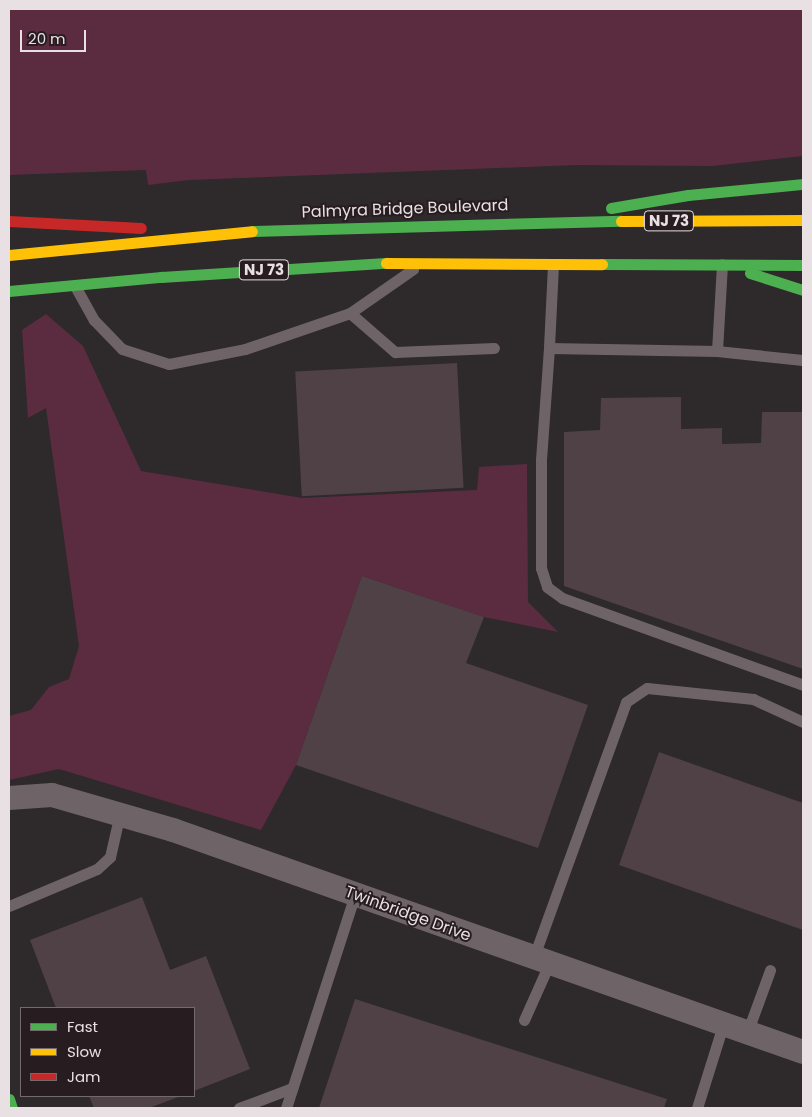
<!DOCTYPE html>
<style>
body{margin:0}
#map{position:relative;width:812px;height:1117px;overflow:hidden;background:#2e292a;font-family:Poppins,sans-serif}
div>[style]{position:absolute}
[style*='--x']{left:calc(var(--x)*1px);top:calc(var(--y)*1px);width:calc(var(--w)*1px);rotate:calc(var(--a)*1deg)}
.green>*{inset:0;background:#5b2c3f}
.building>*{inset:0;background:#4f4146;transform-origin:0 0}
.lane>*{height:11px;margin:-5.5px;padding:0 5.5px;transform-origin:5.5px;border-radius:5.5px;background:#6e6468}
.street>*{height:24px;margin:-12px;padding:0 12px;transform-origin:12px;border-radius:12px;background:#6e6468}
.fast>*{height:11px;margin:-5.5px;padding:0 5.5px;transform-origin:5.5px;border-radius:5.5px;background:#4caf50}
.slow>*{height:11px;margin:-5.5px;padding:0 5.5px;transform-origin:5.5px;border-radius:5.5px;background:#ffc107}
.jam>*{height:11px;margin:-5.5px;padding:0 5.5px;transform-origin:5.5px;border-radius:5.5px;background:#c62828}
span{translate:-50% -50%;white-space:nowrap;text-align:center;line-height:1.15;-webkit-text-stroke:4px #271c20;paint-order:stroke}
.shield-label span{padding:1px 4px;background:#271c20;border:1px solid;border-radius:4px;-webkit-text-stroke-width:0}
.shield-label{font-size:15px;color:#e8e0e3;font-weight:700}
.street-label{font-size:16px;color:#e8e0e3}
.frame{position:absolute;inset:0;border:10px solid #e8e0e3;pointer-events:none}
.legend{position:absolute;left:20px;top:1007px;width:175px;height:90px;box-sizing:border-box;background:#271c20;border:1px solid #746a6e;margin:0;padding:6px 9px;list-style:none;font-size:15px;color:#e8e0e3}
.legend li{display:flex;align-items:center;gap:10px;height:25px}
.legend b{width:25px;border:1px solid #746a6e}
.scale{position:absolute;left:20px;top:30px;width:66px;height:22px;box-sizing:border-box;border:2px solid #e8e0e3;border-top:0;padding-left:6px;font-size:15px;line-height:18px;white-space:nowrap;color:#e8e0e3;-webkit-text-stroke:4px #271c20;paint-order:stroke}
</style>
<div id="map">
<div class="green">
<div style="clip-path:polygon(9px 9px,803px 9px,803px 156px,712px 166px,576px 165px,189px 180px,148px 185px,146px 170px,9px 175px)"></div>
<div style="clip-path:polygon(46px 314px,83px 346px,141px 471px,302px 498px,477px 490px,479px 467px,527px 464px,528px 602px,558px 632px,484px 617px,362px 576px,296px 765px,261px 830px,59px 769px,9px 780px,9px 716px,31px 710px,49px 687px,69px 679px,79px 646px,46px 408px,28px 418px,22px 330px)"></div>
</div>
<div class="building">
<div style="left:457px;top:363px;width:125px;height:162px;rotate:87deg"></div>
<div style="clip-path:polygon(681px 397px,681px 429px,722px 428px,722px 444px,761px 443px,762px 412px,803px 412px,803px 669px,564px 586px,564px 432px,600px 430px,601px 398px)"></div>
<div style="clip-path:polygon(362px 576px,484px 617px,466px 663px,588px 705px,538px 848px,296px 765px)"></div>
<div style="clip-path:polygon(659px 752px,803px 803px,803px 930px,619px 865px)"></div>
<div style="clip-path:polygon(142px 897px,170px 970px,206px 956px,250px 1069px,194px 1091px,194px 1008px,56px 1008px,30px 940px)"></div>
<div style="clip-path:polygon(355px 999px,667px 1099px,664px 1108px,319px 1108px)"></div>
<div style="clip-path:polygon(89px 1096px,181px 1096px,149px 1108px,94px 1108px)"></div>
</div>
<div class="lane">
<div style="--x:553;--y:265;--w:83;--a:92.8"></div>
<div style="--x:549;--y:348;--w:168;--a:1"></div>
<div style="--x:717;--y:351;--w:86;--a:6"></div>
<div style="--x:75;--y:286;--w:39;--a:61"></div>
<div style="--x:94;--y:320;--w:40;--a:46"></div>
<div style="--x:122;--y:349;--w:49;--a:17.7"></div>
<div style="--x:169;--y:364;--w:77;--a:-11.2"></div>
<div style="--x:245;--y:349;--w:111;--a:-18.9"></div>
<div style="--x:350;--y:313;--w:77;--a:-34.9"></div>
<div style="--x:350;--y:313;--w:60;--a:40.9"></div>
<div style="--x:395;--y:352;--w:99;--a:-2.3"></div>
<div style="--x:549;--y:348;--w:112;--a:94.1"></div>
<div style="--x:541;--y:460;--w:108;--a:90"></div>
<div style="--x:541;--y:568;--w:20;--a:72"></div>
<div style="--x:547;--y:587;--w:19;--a:36"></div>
<div style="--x:562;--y:598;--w:256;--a:19.8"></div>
<div style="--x:717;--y:351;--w:87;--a:-86.7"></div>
<div style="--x:9;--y:906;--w:95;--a:-22.8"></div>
<div style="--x:97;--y:869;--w:18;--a:-43"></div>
<div style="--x:110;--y:857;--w:45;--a:-77.2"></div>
<div style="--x:533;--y:959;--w:273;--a:-70.1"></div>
<div style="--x:626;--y:702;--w:25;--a:-34"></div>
<div style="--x:647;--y:688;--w:107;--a:5.9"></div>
<div style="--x:753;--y:699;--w:55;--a:24.7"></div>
<div style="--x:524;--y:1020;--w:61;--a:-65.9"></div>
<div style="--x:747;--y:1033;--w:67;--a:-69.9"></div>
<div style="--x:239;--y:1108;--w:57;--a:-20.7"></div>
<div style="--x:286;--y:1108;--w:224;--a:-72.1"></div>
<div style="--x:697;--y:1108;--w:87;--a:-72.6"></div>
</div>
<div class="street">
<div style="--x:9;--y:798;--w:43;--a:-4"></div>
<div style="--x:52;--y:795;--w:126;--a:16.1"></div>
<div style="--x:173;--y:830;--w:668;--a:19.41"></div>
</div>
<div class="fast">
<div style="--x:611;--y:208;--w:78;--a:-9.6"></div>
<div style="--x:688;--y:195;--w:116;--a:-5.5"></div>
<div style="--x:252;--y:231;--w:369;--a:-1.6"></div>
<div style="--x:602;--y:264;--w:201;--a:0.3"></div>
<div style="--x:750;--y:273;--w:56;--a:17.8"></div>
<div style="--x:9;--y:291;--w:153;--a:-5.3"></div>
<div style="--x:161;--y:277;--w:225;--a:-3.6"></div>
<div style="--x:9;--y:1099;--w:9;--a:72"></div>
</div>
<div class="slow">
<div style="--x:621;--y:221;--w:182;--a:-0.3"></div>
<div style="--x:9;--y:255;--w:244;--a:-5.6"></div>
<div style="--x:386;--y:263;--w:216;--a:0.3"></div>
</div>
<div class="jam">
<div style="--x:9;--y:221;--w:132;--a:3"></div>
</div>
<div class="shield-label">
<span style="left:669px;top:221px">NJ 73</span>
<span style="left:264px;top:270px">NJ 73</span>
</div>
<div class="street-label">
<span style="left:405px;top:209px;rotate:-2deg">Palmyra Bridge Boulevard</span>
<span style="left:408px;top:914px;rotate:20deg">Twinbridge Drive</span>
</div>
<div class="frame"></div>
<ul class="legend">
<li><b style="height:6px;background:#4caf50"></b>Fast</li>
<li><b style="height:6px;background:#ffc107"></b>Slow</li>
<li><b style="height:6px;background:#c62828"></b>Jam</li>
</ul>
<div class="scale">20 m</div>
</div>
